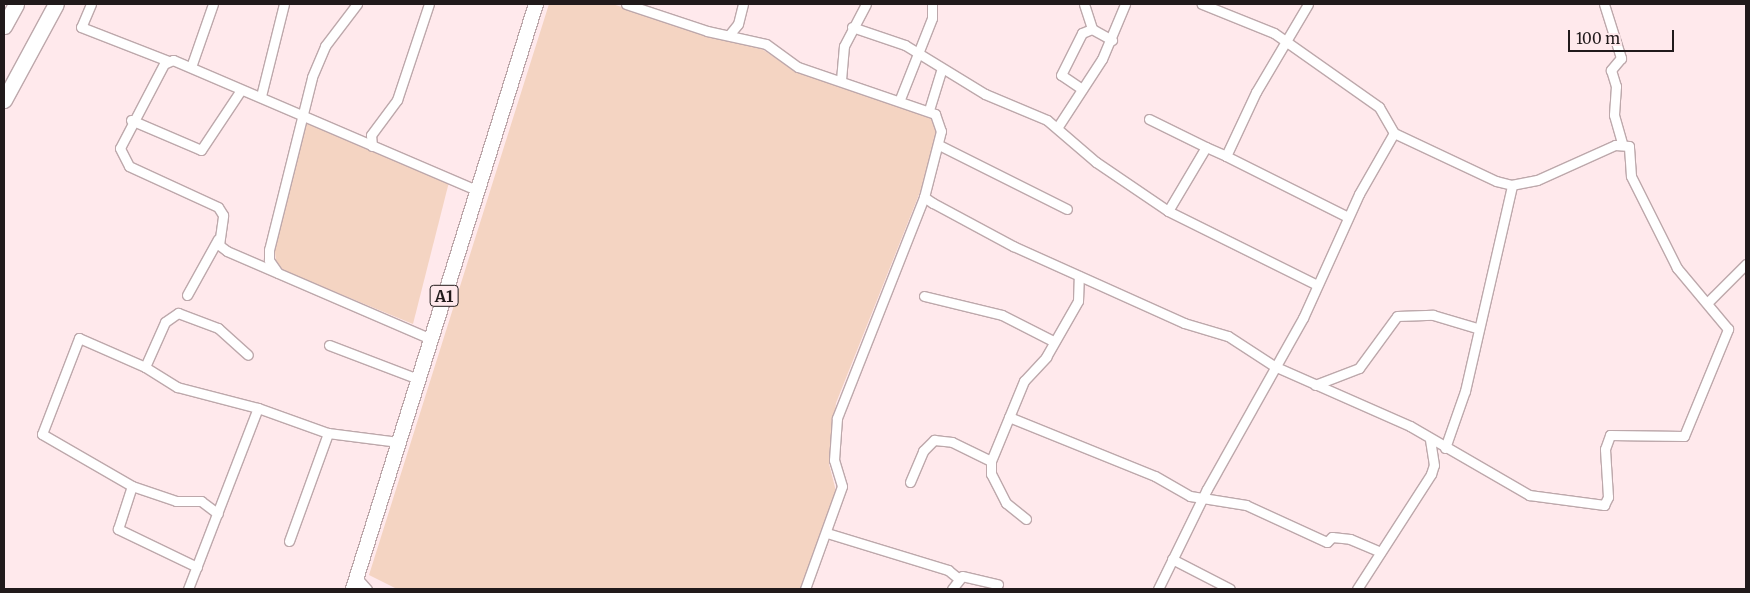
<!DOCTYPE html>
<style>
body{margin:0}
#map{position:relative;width:1750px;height:593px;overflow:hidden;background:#ffe9ec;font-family:Merriweather,serif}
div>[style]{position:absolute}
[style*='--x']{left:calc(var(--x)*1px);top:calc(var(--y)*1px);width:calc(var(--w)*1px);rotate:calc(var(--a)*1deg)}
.green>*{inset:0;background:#f4d4c2}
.roads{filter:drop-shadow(1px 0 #bda8ab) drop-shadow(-1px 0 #bda8ab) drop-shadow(0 1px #bda8ab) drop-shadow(0 -1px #bda8ab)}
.minor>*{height:9px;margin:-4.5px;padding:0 4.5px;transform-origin:4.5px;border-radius:4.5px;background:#fff}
.trunk>*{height:14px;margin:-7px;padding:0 7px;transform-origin:7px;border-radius:7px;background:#fff}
.motorway>*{height:15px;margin:-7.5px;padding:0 7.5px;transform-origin:7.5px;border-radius:7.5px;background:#fff}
span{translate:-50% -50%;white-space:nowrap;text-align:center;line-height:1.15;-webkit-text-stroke:5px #ffe9ec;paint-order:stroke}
.shield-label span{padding:1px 4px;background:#ffe9ec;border:1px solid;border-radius:4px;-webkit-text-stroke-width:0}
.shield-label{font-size:16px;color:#211a1b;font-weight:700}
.frame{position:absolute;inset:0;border:5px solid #211a1b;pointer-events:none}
.scale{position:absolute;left:1568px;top:30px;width:106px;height:22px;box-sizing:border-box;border:2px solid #211a1b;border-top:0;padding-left:6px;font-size:15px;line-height:18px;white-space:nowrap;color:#211a1b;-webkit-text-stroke:4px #ffe9ec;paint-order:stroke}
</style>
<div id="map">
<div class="green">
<div style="clip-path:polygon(549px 4px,612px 4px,760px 48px,793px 69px,929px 115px,936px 125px,937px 141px,924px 182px,836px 403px,829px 464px,837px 495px,800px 589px,397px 589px,369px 575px)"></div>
<div style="clip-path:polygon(307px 121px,449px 182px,413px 324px,277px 268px,274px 245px)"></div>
</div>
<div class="roads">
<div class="minor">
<div style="--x:91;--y:4;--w:25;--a:113"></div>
<div style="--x:81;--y:27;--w:93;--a:21.3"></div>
<div style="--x:626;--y:4;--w:85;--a:18.4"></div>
<div style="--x:707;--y:31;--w:60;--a:12.4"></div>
<div style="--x:766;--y:44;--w:39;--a:36"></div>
<div style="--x:798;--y:67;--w:145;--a:18.9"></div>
<div style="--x:935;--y:114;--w:18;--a:71"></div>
<div style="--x:941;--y:131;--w:68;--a:104.4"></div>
<div style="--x:924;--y:197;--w:11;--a:34"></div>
<div style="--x:933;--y:203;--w:91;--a:28.3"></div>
<div style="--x:1013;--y:246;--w:188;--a:24.2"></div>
<div style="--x:1184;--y:323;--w:46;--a:16.5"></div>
<div style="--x:1228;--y:336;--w:55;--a:33.1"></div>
<div style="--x:1274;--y:366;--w:149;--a:23.8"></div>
<div style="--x:1410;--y:426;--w:138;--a:30.1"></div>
<div style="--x:1529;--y:495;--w:76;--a:7.6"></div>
<div style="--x:1604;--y:505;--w:9;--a:-63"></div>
<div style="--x:1608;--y:497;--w:48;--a:-93.6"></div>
<div style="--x:1605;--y:449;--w:15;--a:-70"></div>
<div style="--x:1610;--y:435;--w:74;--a:0.8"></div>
<div style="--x:1684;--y:436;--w:116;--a:-67.6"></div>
<div style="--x:1728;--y:329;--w:80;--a:-129.9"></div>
<div style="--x:1677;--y:268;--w:103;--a:-116.6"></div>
<div style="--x:1631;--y:176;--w:30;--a:-94"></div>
<div style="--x:1629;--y:146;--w:14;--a:-176"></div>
<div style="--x:1615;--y:145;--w:85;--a:155.8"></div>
<div style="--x:1537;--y:180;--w:25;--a:169"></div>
<div style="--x:1512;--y:185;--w:16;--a:-166"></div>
<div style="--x:1496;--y:181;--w:113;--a:-154.8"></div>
<div style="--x:1394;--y:133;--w:30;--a:-120"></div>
<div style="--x:1379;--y:107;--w:128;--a:-144.8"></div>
<div style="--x:1274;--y:33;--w:78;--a:-158.1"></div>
<div style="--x:1084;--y:4;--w:26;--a:72"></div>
<div style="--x:1604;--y:4;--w:57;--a:72.5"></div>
<div style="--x:1621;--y:58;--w:16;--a:130"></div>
<div style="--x:1611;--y:70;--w:17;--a:73"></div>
<div style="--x:1616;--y:86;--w:29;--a:94"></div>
<div style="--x:1614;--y:115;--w:29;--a:74"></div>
<div style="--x:852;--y:27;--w:56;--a:18.8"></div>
<div style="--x:905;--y:45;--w:94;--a:31.5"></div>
<div style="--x:985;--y:94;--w:67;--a:22.8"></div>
<div style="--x:1047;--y:120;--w:65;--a:40.6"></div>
<div style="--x:1096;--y:162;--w:87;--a:34.2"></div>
<div style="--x:1168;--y:211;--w:166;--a:26.4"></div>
<div style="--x:729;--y:35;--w:14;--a:-51"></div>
<div style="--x:738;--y:24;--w:21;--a:-76"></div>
<div style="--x:191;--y:67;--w:67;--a:-70.8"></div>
<div style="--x:841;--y:80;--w:34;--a:-85"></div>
<div style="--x:844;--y:46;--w:47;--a:-62.4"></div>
<div style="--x:1082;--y:89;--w:25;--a:-146"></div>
<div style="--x:1061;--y:75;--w:47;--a:-63.4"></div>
<div style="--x:1082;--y:33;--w:11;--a:-22"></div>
<div style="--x:1092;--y:29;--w:23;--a:29"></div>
<div style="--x:261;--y:96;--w:95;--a:-76"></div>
<div style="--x:900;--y:99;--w:87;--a:-68.4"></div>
<div style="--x:932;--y:18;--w:14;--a:-90"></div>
<div style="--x:929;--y:110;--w:41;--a:-72.9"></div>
<div style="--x:1149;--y:119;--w:64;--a:26.2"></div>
<div style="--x:131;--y:120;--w:76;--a:23.2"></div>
<div style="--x:201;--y:150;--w:72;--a:-56.3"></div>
<div style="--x:1057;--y:128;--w:82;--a:-56.9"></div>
<div style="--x:1102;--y:59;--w:60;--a:-67.3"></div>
<div style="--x:939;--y:145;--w:143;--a:26.6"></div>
<div style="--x:372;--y:146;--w:11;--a:-95"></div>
<div style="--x:371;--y:135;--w:44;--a:-53.4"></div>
<div style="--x:397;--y:100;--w:101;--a:-71.6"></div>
<div style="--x:1226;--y:156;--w:136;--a:26.6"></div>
<div style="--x:1168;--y:211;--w:74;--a:-59.3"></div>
<div style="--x:1206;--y:147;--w:22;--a:24"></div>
<div style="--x:1226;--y:156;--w:71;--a:-64.9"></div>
<div style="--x:1256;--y:92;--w:102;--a:-59.4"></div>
<div style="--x:278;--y:273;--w:16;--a:-125"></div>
<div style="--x:269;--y:260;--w:10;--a:-90"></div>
<div style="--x:269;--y:250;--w:178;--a:-76"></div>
<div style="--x:312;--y:77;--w:34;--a:-67"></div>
<div style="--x:325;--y:46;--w:53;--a:-52.7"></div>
<div style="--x:187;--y:295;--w:64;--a:-61"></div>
<div style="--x:924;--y:296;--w:80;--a:13.7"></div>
<div style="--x:1002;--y:315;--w:57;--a:27"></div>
<div style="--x:1707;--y:303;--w:55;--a:-45"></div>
<div style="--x:431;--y:339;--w:222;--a:-156.7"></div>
<div style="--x:227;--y:251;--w:10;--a:-143"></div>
<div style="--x:219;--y:245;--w:30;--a:-82"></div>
<div style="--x:223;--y:215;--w:9;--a:-122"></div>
<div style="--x:218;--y:207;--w:98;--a:-155.3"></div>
<div style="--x:129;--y:166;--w:20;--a:-117"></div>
<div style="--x:120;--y:148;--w:95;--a:-62.4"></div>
<div style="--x:164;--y:64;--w:10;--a:-24"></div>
<div style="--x:173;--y:60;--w:331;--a:23.2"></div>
<div style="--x:329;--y:345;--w:95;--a:20.9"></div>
<div style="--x:145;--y:367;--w:49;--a:-66"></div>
<div style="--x:165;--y:322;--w:16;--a:-35"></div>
<div style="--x:178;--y:313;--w:43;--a:20.6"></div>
<div style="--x:218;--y:328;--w:40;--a:42"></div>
<div style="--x:1315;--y:385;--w:47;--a:-21.1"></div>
<div style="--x:1359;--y:368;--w:64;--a:-53.8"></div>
<div style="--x:1397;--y:316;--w:36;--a:-2"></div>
<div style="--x:1433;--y:315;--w:46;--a:16.5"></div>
<div style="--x:1009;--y:417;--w:157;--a:22"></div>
<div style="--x:1155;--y:476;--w:40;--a:29.7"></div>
<div style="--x:1190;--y:496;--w:57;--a:9.1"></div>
<div style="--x:1246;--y:505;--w:89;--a:24.6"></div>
<div style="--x:1327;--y:542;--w:7;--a:-45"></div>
<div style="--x:1332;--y:537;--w:18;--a:6"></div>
<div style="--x:1350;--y:539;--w:33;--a:23"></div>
<div style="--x:1445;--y:448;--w:60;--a:-70.7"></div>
<div style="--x:1465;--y:391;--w:211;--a:-77.1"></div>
<div style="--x:910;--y:482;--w:34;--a:-67"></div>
<div style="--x:923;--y:451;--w:16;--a:-45"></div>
<div style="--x:934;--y:440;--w:18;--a:6"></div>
<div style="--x:952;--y:442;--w:43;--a:26"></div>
<div style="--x:132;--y:486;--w:46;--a:18.8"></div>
<div style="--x:176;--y:501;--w:25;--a:0"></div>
<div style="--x:201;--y:501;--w:21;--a:37"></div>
<div style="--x:1026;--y:519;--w:26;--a:-141"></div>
<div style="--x:1006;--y:503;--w:33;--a:-117"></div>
<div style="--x:991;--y:474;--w:13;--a:-90"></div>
<div style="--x:991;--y:461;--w:87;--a:-67.6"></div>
<div style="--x:1024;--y:381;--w:33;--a:-47"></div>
<div style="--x:1046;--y:357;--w:64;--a:-60.3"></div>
<div style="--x:1078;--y:301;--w:25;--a:-88"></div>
<div style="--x:827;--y:533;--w:127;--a:17"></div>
<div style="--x:948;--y:570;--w:13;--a:39"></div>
<div style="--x:289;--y:541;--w:115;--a:-70.1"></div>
<div style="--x:1172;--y:559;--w:65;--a:27.3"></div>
<div style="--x:197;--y:567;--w:88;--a:-154.3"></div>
<div style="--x:118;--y:529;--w:45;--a:-72"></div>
<div style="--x:132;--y:486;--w:104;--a:-150"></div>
<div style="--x:42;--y:434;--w:103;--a:-68.9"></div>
<div style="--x:79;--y:338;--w:72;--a:23.7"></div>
<div style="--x:145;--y:367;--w:38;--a:32"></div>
<div style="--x:177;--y:387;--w:84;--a:14.5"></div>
<div style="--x:258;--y:408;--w:74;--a:19.7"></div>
<div style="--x:328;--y:433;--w:71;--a:7.3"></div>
<div style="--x:357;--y:578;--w:15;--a:48"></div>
<div style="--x:188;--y:589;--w:194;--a:-68.9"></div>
<div style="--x:805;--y:589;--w:109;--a:-70.2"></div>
<div style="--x:842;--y:486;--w:27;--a:-107"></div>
<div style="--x:834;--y:460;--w:42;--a:-85.9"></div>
<div style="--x:837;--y:418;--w:238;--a:-68.5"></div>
<div style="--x:952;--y:589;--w:16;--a:-52"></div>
<div style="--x:962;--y:576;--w:37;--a:13"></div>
<div style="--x:1158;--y:589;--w:111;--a:-63.9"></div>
<div style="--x:1207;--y:489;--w:196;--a:-60.7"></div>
<div style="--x:1303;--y:318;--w:136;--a:-65.7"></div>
<div style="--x:1359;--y:194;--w:70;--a:-60.2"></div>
<div style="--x:1357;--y:589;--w:137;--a:-57.2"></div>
<div style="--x:1431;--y:474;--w:9;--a:-72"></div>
<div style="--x:1434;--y:465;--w:26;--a:-99"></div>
</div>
<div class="trunk">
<div style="--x:353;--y:589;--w:613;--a:-72.63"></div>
</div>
<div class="motorway">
<div style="--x:4;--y:26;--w:25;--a:-61"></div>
<div style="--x:4;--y:100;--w:109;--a:-61.6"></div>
</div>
</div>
<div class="shield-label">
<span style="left:444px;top:296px">A1</span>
</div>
<div class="frame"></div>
<div class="scale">100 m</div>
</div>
